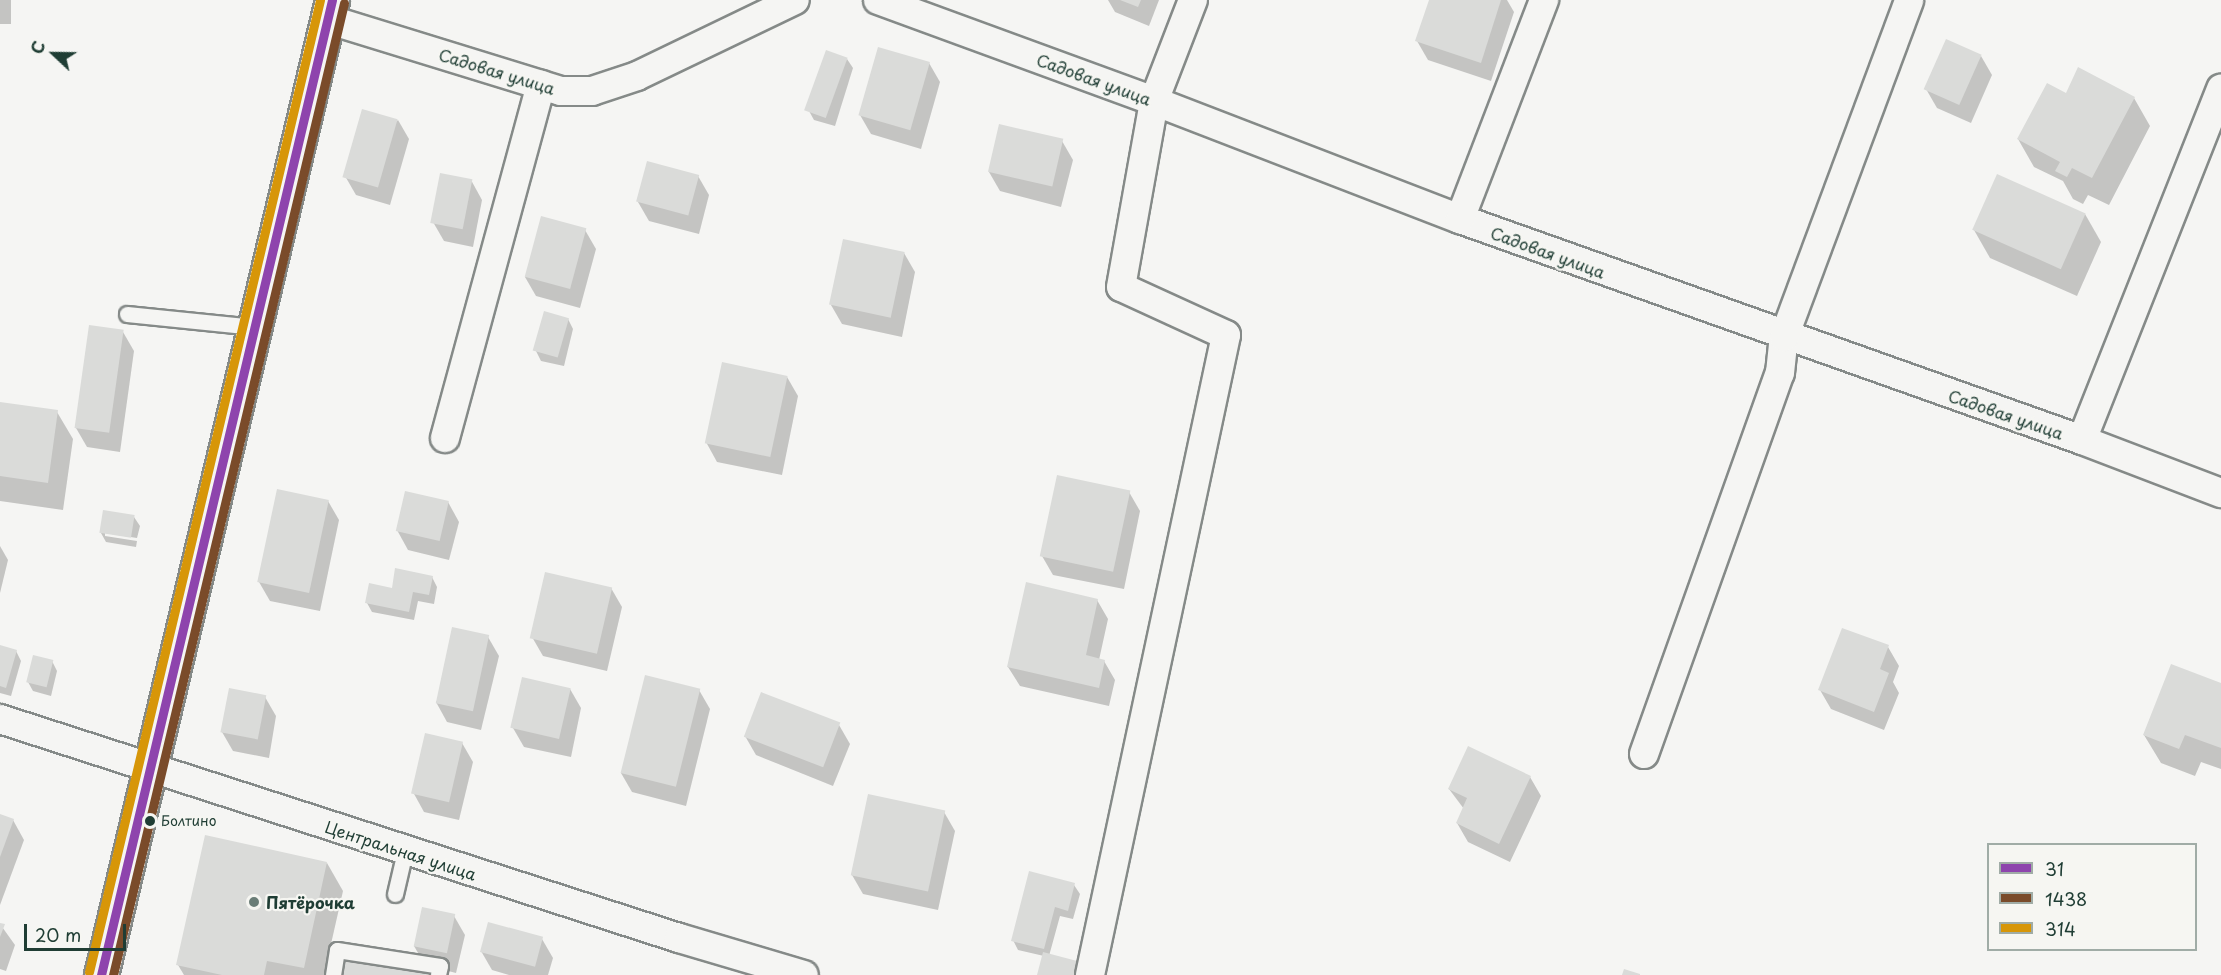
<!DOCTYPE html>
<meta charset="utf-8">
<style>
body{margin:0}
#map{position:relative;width:2221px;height:975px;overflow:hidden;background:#f5f5f3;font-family:"Playpen Sans",sans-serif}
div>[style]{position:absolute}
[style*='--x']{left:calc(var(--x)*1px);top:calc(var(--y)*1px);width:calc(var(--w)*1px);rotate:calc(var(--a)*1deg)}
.shadow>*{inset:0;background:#0003;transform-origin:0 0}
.building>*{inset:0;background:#dadbd9;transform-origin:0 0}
.roads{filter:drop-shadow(2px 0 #858a88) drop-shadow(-2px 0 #858a88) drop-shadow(0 2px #858a88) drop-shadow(0 -2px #858a88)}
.service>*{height:15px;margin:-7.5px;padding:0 7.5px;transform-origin:7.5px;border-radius:7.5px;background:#f5f5f3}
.minor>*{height:28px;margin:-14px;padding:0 14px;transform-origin:14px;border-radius:14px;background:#f5f5f3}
.secondary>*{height:33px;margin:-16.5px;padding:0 16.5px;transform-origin:16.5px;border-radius:16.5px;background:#f5f5f3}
.bus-1>*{height:9px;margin:-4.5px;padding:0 4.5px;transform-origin:4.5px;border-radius:4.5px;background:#8e44ad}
.bus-2>*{height:9px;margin:-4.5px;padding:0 4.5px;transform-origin:4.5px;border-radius:4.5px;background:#7a4b2a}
.bus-3>*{height:9px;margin:-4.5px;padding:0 4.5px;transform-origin:4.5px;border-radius:4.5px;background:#d79608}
.dots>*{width:16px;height:16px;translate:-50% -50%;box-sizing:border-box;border:3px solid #f6f6f2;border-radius:50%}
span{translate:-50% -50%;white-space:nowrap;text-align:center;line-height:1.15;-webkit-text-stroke:4.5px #f6f6f2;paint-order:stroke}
.bus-label{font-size:14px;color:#1f3d34}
.left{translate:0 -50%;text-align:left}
.street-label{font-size:16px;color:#1f3d34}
.poi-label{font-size:16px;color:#1f3d34;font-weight:700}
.legend{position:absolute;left:1987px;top:843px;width:210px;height:108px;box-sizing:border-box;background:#f6f6f2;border:2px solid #a0aca6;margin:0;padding:8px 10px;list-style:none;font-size:18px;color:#1f3d34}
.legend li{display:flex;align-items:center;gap:12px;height:30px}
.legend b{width:30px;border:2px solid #a0aca6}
.north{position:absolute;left:24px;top:24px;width:60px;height:60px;-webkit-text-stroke:4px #f6f6f2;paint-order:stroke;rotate:292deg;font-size:16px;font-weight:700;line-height:24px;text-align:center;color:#1f3d34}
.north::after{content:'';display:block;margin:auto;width:21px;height:27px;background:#1f3d34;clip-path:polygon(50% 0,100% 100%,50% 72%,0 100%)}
.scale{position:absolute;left:24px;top:924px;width:102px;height:27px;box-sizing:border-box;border:3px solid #1f3d34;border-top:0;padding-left:8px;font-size:18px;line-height:21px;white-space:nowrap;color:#1f3d34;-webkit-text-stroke:4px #f6f6f2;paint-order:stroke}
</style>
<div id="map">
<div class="shadow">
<div style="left:0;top:0;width:11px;height:24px"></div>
<div style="clip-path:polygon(1108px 0,1159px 0,1149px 26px,1115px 12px)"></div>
<div style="clip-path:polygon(1430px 0,1507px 0,1514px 12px,1491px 81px,1428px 60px,1417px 41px)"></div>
<div style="clip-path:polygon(1981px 56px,1992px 75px,1971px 123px,1937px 108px,1926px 89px)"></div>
<div style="clip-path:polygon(847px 59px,853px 68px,835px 126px,814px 120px,809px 111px)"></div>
<div style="clip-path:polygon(929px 63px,940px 82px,921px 149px,871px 134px,860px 115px)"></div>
<div style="clip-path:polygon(2066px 95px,2134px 98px,2150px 126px,2109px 205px,2088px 195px,2083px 204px,2073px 199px,2063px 181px,2034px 167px,2018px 139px)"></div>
<div style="clip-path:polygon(398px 120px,409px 139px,390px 205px,356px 195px,345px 176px)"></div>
<div style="clip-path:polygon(1062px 141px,1073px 160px,1061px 207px,1000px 191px,989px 172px)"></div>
<div style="clip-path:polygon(698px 176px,709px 195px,699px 234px,649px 221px,638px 202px)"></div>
<div style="clip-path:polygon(471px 180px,482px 200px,473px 247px,444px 241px,433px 222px)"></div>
<div style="clip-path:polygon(2085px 214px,2101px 242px,2077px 296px,1990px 258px,1974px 230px)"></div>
<div style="clip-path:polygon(585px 230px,596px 249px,580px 308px,536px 296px,525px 277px)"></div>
<div style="clip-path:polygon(904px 253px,915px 272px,902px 337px,842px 324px,831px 305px)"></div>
<div style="clip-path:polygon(568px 319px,573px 329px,564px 366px,541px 361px,536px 351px)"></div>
<div style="clip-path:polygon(123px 332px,134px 351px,120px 452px,87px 447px,76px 428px)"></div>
<div style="clip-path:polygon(787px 377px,798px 396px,782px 475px,717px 462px,706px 442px)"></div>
<div style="clip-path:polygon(0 404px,57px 412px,73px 439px,63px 510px,0 501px)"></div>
<div style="clip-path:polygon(1129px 492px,1140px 511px,1124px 589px,1053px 575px,1042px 556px)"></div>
<div style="clip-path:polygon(328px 501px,339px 520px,320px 611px,270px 601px,259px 582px)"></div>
<div style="clip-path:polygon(448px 502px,459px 522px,449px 560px,408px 550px,397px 530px)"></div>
<div style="clip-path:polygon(134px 517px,140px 526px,137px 538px,105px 533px,105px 536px,137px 541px,136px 547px,106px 542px,101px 533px)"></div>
<div style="clip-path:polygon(0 546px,8px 560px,0 593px)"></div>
<div style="clip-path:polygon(432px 577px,437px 587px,434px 604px,418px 601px,414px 620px,372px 612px,367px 603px)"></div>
<div style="clip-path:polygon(611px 588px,622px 607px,607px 671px,543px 656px,532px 637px)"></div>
<div style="clip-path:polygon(1097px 600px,1108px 619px,1099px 660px,1104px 661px,1115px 680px,1109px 706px,1020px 686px,1008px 667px)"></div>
<div style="clip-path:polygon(488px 637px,499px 656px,481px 730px,447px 722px,436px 702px)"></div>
<div style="clip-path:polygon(0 647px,16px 651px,21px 661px,11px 696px,0 693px)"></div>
<div style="clip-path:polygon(1888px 647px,1899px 666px,1893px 682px,1899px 693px,1884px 730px,1831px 709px,1820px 690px)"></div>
<div style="clip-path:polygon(52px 661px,57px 671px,51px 696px,33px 691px,28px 682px)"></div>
<div style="clip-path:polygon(2221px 685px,2221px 769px,2201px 762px,2195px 776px,2161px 763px,2144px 735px)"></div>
<div style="clip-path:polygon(570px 689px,581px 708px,571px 757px,524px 747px,513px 728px)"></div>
<div style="clip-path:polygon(699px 690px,710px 709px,686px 806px,632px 792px,621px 773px)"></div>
<div style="clip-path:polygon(265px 697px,276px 716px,269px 758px,233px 751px,222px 732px)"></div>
<div style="clip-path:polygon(839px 725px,850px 744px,833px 786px,756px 755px,745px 736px)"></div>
<div style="clip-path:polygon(462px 743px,473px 762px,459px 820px,424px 812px,413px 792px)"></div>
<div style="clip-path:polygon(1530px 777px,1541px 796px,1510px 862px,1468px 842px,1457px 823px,1464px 809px,1449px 789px)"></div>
<div style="clip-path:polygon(944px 812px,955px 831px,938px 910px,863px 894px,852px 875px)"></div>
<div style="clip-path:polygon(0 815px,13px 820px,24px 840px,0 905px)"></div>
<div style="clip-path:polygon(327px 863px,343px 891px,324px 975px,184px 975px,178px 965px)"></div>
<div style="clip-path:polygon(1074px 885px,1080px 894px,1073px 919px,1060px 916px,1049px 956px,1076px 963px,1081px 975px,1039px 975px,1044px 956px,1018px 950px,1013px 940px)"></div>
<div style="clip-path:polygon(454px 916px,465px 935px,456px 973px,425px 965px,414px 946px)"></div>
<div style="clip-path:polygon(0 924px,15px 945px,6px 971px,0 969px)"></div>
<div style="clip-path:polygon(542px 939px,553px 958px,548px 975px,509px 975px,492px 970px,481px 951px)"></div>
</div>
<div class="building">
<div style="clip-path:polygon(1120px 0,1141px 0,1138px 7px)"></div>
<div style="clip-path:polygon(1429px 0,1501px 0,1481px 63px,1415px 41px)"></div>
<div style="left:1946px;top:39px;width:39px;height:55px;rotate:24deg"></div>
<div style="left:878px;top:47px;width:54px;height:71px;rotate:16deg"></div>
<div style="left:826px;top:50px;width:23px;height:64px;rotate:20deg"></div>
<div style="clip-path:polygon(2078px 67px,2135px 97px,2092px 178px,2072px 168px,2067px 177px,2055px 171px,2060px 162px,2017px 139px,2047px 83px,2066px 93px)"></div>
<div style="left:362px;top:109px;width:37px;height:71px;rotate:16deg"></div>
<div style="left:999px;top:124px;width:66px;height:49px;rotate:13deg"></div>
<div style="left:647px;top:161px;width:54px;height:42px;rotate:15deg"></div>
<div style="left:440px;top:173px;width:33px;height:51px;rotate:11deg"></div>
<div style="left:1997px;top:174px;width:97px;height:61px;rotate:24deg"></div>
<div style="left:541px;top:216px;width:47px;height:63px;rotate:15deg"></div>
<div style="left:843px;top:239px;width:63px;height:67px;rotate:12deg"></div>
<div style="left:544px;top:311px;width:26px;height:41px;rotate:16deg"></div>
<div style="left:89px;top:325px;width:35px;height:104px;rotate:8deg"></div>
<div style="left:722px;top:362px;width:67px;height:83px;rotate:12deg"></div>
<div style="clip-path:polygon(0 402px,58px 410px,48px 483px,0 476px)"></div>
<div style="left:1057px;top:475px;width:75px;height:83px;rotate:12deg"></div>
<div style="left:277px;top:489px;width:53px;height:95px;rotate:12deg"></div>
<div style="left:405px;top:491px;width:45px;height:41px;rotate:13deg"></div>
<div style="left:103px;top:510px;width:32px;height:23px;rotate:9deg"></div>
<div style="clip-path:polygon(395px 568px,433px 576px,429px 595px,413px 592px,409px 612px,365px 603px,369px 583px,392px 588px)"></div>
<div style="left:545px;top:572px;width:69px;height:68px;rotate:13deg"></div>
<div style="clip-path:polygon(1026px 582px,1098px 599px,1086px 655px,1105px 660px,1099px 688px,1007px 667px)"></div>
<div style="left:452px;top:627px;width:38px;height:78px;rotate:12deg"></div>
<div style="clip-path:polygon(1842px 628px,1889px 645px,1880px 669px,1889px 673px,1874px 712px,1818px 690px)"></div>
<div style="clip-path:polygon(0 645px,17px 650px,6px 688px,0 686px)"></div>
<div style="left:33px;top:655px;width:21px;height:28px;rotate:14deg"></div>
<div style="clip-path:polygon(2171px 664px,2221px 683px,2221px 748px,2185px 735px,2179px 749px,2143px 735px)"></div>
<div style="left:645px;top:675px;width:57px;height:101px;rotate:14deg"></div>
<div style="left:522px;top:677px;width:50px;height:52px;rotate:13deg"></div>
<div style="left:229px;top:688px;width:38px;height:45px;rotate:11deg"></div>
<div style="left:761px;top:692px;width:85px;height:48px;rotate:21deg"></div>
<div style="left:425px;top:733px;width:39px;height:62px;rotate:13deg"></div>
<div style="clip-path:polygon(1468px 746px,1531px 776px,1499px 844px,1456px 823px,1467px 798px,1448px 789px)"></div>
<div style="left:868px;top:794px;width:79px;height:83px;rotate:12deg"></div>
<div style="clip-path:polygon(0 814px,14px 819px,0 857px)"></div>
<div style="clip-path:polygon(205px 835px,327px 862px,304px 968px,267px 961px,264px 975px,222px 975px,176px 965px)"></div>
<div style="clip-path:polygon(1029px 871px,1075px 883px,1068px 911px,1055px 907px,1044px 949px,1011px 941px)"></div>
<div style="left:422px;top:907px;width:34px;height:40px;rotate:12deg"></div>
<div style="left:488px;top:922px;width:57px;height:31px;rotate:15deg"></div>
<div style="clip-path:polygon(0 923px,5px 924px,0 937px)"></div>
<div style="clip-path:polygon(1043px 952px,1077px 961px,1074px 975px,1037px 975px)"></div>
<div style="clip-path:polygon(344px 960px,430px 973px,430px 975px,342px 975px)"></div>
<div style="clip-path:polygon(1624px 969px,1640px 974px,1640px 975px,1622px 975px)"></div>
</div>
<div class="roads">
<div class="service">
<div style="--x:127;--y:314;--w:128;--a:5.8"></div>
<div style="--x:395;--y:894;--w:44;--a:-76.9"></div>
<div style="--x:333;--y:975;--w:25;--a:-81"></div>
<div style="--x:337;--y:950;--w:104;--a:8.8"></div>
<div style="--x:440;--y:966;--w:9;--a:103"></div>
</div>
<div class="minor">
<div style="--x:878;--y:0;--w:294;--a:20.1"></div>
<div style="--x:1154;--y:101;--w:328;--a:21.1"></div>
<div style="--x:1460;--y:219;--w:660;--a:19.56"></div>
<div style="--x:2082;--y:440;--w:149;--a:20.9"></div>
<div style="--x:327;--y:19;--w:245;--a:17.1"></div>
<div style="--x:561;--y:91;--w:31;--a:0"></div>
<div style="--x:592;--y:91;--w:47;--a:-18.4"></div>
<div style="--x:637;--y:76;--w:175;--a:-25.7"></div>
<div style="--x:1460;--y:219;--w:235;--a:-69"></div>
<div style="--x:445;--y:438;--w:366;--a:-74.8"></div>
<div style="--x:2082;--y:440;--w:378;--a:-68.4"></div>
<div style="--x:0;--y:719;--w:713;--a:17.88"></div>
<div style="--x:679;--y:938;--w:130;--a:16.5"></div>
<div style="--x:1644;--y:754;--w:405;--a:-70.4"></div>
<div style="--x:1780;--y:373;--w:36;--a:-84"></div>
<div style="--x:1784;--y:337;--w:359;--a:-69.6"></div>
<div style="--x:1090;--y:975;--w:654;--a:-78"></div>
<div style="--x:1226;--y:335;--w:115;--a:-155.4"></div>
<div style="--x:1121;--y:287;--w:189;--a:-79.9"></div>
<div style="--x:1154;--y:101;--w:108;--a:-68.9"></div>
</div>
<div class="secondary">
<div style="--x:101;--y:975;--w:1002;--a:-76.67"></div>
</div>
</div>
<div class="bus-1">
<div style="--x:101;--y:975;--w:1002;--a:-76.67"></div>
</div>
<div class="bus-2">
<div style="--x:113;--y:975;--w:999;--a:-76.63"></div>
</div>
<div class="bus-3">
<div style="--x:89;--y:972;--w:999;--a:-76.63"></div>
</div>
<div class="dots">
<div style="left:150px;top:821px;background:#1f3d34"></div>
<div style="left:254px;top:902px;background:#6a7d77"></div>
</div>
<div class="bus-label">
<span class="left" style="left:161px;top:821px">Болтино</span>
</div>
<div class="street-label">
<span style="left:497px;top:71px;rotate:17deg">Садовая улица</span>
<span style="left:1094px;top:79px;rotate:20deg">Садовая улица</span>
<span style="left:1548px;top:252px;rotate:20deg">Садовая улица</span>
<span style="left:2006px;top:414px;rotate:19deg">Садовая улица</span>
<span style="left:401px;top:850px;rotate:18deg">Центральная улица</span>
</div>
<div class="poi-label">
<span class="left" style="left:266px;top:902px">Пятёрочка</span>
</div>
<ul class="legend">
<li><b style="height:8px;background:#8e44ad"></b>31</li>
<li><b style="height:8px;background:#7a4b2a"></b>1438</li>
<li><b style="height:8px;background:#d79608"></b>314</li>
</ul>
<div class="north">С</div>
<div class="scale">20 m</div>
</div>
